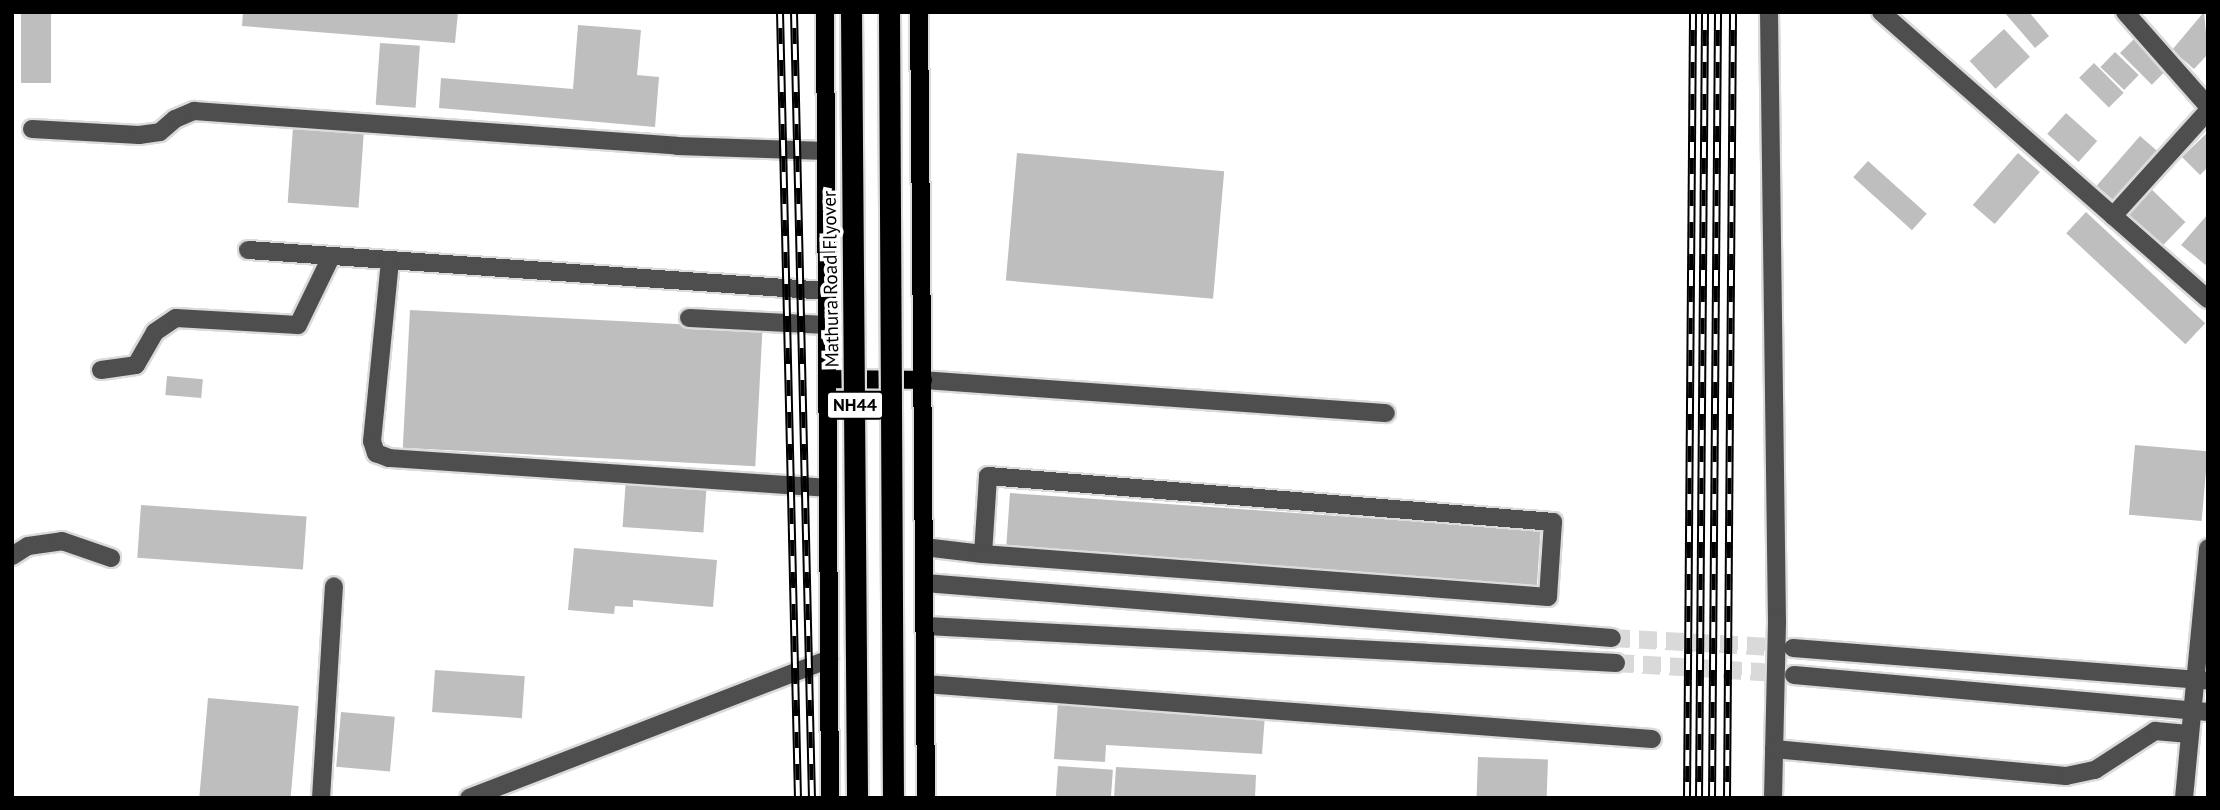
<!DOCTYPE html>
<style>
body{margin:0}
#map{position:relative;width:2220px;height:810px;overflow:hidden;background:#fff;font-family:"PT Sans",sans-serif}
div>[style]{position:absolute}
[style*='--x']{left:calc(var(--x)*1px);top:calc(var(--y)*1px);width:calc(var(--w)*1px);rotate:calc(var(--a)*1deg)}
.building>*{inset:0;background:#bebebe;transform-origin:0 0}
.minor-tunnel>*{height:18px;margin-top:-9px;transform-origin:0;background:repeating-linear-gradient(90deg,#d9d9d9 0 18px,transparent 0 27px)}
.roads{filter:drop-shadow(2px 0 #dbdbdb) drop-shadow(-2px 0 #dbdbdb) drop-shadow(0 2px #dbdbdb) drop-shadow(0 -2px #dbdbdb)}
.minor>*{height:18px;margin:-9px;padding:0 9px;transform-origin:9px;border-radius:9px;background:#4e4e4e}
.major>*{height:18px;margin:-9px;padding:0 9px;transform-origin:9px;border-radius:9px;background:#000}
.rail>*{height:8px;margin-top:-4px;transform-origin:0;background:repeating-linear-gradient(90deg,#fff 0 16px,#000 0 32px);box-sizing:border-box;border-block:2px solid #000}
.bridges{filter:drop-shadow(2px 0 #dbdbdb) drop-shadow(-2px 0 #dbdbdb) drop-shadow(0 2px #dbdbdb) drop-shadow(0 -2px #dbdbdb)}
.highway-bridge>*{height:21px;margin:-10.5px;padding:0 10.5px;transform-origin:10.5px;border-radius:10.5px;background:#000}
span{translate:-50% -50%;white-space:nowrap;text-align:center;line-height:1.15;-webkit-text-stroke:7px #fff;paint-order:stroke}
.shield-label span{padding:2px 5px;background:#fff;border:2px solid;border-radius:5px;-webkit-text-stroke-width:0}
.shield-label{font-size:18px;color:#000;font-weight:700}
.street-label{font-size:19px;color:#000}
.frame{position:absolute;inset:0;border:14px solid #000;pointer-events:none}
</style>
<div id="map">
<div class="building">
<div style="left:21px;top:12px;width:30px;height:71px"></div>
<div style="clip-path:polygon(243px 12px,458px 12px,455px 43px,242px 26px)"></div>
<div style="clip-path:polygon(2004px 12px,2029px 12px,2049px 36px,2035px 48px)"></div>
<div style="clip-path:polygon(2204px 12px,2208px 54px,2194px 69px,2172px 50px)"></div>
<div style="clip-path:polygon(578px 25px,641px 30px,637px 75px,659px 77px,655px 127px,439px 108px,441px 78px,573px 89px)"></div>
<div style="left:2004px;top:29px;width:38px;height:47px;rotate:47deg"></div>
<div style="left:2137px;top:36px;width:45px;height:24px;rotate:45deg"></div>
<div style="left:380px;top:43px;width:40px;height:62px;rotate:4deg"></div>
<div style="left:2115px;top:52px;width:33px;height:21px;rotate:44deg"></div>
<div style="left:2094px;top:63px;width:42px;height:21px;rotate:45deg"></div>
<div style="left:2066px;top:113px;width:42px;height:28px;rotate:42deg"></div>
<div style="left:293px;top:127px;width:71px;height:76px;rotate:4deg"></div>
<div style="clip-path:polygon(2208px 132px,2208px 167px,2200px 175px,2182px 157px)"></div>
<div style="left:2140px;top:136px;width:32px;height:66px;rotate:41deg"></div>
<div style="left:1017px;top:153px;width:208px;height:128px;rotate:5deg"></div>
<div style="left:2018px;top:153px;width:29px;height:69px;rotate:41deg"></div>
<div style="left:1868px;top:161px;width:79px;height:22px;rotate:42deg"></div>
<div style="left:2148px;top:186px;width:52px;height:35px;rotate:44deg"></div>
<div style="left:2086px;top:212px;width:163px;height:29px;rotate:43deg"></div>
<div style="clip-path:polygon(2208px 214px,2208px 267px,2181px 245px)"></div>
<div style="left:410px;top:310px;width:353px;height:138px;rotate:3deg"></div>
<div style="left:167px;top:376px;width:36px;height:19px;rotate:5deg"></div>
<div style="left:2135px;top:445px;width:73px;height:70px;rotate:5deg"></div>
<div style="left:626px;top:478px;width:81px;height:49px;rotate:4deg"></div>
<div style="left:1010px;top:493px;width:532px;height:56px;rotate:4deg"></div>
<div style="left:141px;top:505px;width:166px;height:53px;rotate:4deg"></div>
<div style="clip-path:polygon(574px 548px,717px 560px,713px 607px,633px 600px,633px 607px,615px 606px,614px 614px,568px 610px)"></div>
<div style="left:435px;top:670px;width:90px;height:42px;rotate:4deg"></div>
<div style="left:208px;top:698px;width:91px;height:100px;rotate:5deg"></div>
<div style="clip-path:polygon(1058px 702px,1265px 715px,1262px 754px,1106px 745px,1105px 762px,1054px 759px)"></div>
<div style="left:341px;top:712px;width:54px;height:55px;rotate:5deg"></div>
<div style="left:1478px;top:757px;width:70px;height:41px;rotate:2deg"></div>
<div style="left:1058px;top:766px;width:55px;height:32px;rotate:4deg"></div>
<div style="clip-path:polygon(1116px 767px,1256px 775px,1255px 798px,1114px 798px)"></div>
</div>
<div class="minor-tunnel">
<div style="--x:1612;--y:638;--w:178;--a:3.2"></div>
<div style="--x:1616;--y:663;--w:175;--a:3.6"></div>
</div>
<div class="roads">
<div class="minor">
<div style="--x:1769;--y:12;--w:610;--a:89.25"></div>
<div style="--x:1777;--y:622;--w:176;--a:91.3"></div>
<div style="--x:1881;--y:12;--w:435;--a:41.3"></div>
<div style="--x:2125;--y:12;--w:125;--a:48.6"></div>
<div style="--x:32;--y:129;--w:107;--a:3.2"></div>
<div style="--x:139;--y:135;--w:21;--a:-8"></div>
<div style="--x:160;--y:132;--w:20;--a:-41"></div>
<div style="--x:175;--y:119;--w:21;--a:-23"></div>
<div style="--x:194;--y:111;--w:484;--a:4.1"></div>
<div style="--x:677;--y:146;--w:149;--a:1.9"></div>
<div style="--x:2113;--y:216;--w:142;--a:-47.9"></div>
<div style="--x:248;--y:250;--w:580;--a:4.05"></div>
<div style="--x:390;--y:261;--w:181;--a:95.7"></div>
<div style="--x:372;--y:441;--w:13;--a:72"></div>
<div style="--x:376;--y:453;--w:14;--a:21"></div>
<div style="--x:389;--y:458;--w:440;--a:3.9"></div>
<div style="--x:689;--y:318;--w:138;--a:2.9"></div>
<div style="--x:101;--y:370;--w:35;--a:-8"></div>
<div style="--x:136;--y:365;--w:38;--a:-60"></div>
<div style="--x:155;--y:332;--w:25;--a:-34"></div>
<div style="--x:176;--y:318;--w:122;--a:3.3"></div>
<div style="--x:298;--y:325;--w:76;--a:-64.1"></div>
<div style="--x:923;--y:380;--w:464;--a:4.1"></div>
<div style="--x:924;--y:547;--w:59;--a:6.8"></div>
<div style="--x:983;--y:554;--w:78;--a:-86.3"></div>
<div style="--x:988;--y:476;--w:567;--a:4.65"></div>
<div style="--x:1553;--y:522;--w:75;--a:93.8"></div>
<div style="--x:1548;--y:597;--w:567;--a:-175.65"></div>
<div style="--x:12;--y:556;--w:19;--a:-32"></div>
<div style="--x:28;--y:546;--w:34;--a:-8"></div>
<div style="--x:62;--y:541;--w:52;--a:19.1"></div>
<div style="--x:925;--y:583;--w:689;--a:4.58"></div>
<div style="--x:927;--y:626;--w:690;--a:3.07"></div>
<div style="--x:1793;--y:648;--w:416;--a:4.5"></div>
<div style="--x:1794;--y:675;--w:416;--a:5.1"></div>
<div style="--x:925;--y:684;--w:729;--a:4.33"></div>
<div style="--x:1774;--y:749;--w:293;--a:5.3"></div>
<div style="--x:2066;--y:776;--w:30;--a:-12"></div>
<div style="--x:2095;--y:770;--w:72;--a:-33"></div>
<div style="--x:2155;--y:731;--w:34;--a:5"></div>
<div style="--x:321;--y:798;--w:212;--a:-86.5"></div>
<div style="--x:469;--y:798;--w:386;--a:-21.1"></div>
<div style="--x:2184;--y:798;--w:251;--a:-84.5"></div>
</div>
<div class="major">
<div style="--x:825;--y:12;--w:786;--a:89.64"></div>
<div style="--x:919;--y:12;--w:786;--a:89.49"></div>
<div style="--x:827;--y:379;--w:96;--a:0.6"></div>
</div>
</div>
<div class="rail">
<div style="--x:780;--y:12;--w:786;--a:88.69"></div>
<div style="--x:794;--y:12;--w:786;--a:88.69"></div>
<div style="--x:1687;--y:798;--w:786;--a:-89.56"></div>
<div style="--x:1699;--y:798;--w:786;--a:-89.56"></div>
<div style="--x:1712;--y:798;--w:786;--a:-89.56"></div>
<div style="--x:1727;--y:798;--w:786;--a:-89.56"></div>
</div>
<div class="bridges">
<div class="highway-bridge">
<div style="--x:851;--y:12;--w:786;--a:89.56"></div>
<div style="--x:889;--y:12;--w:786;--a:89.71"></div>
</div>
</div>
<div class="shield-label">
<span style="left:855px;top:405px">NH44</span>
</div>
<div class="street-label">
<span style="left:831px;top:279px;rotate:-91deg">Mathura Road Flyover</span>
</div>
<div class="frame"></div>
</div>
